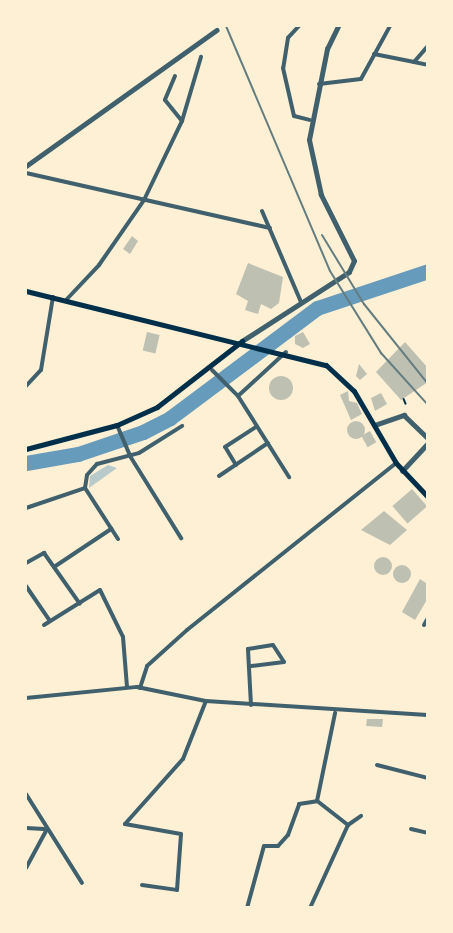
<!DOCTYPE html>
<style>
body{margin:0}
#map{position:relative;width:453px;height:933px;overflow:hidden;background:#fdf0d5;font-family:"Public Sans",sans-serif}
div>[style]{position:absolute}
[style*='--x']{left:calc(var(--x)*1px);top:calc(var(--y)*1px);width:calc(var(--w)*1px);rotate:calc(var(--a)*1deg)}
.green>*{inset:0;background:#b9caca}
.river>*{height:15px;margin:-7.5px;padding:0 7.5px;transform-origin:7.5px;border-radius:7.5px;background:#669bbc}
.building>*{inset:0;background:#bec0b2;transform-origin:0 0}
.round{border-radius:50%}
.path>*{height:1.5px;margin:-0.75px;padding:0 0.75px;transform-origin:0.75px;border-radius:0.75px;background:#003049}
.minor>*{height:4px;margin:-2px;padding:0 2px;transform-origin:2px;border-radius:2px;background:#3f606c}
.tertiary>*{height:4.5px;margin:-2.25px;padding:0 2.25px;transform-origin:2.25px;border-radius:2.25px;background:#3f606c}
.secondary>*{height:5px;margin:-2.5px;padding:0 2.5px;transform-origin:2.5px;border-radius:2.5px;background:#003049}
.rail>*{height:2px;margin:-1px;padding:0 1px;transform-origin:1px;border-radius:1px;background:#657d81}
span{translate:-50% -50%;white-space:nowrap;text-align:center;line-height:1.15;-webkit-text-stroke:4.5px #fdf0d5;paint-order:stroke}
.frame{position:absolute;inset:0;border:27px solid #fdf0d5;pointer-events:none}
</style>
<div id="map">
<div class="green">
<div style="clip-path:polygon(108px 465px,117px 468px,89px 488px,90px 476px)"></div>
</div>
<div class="river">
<div style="--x:26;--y:463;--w:53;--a:-9.8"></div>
<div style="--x:78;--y:454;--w:69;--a:-18.7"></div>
<div style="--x:143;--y:432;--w:30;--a:-27"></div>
<div style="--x:170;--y:418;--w:184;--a:-36.8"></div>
<div style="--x:317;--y:308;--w:117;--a:-18.4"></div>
</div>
<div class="building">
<div style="clip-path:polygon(132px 236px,138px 241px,130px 254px,123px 249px)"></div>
<div style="clip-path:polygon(248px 263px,283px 277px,279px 303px,271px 309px,261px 304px,258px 314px,245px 310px,248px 301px,236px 294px)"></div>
<div style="left:147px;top:332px;width:13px;height:19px;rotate:13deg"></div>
<div style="clip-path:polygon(303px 332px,310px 344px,303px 348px,295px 344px,295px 336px)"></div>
<div style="clip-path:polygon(405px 342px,428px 368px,428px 382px,401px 400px,376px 372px)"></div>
<div style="clip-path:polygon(359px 364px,367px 374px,360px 380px,356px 376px)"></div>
<div class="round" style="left:269px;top:376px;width:24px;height:24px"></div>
<div style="clip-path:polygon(348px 391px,349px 401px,357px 403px,362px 414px,351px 420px,340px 395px)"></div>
<div style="clip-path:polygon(381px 393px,387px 404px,375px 411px,371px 398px)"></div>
<div class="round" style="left:347px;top:421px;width:18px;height:18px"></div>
<div style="left:370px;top:431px;width:13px;height:10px;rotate:61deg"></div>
<div style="left:412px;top:489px;width:23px;height:26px;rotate:49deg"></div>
<div style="clip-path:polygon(384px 511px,407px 530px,390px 545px,361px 530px)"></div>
<div class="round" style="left:374px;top:557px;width:18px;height:18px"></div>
<div class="round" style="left:393px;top:565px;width:18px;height:18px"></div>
<div style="clip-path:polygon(420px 579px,426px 583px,428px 598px,415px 620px,402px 612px)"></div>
<div style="clip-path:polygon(367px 719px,383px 719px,382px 727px,366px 726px)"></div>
</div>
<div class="path">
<div style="--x:404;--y:399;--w:5;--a:68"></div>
</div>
<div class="minor">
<div style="--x:299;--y:26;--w:16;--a:133"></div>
<div style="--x:288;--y:38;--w:30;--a:99"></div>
<div style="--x:283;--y:68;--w:49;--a:77.1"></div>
<div style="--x:294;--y:116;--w:16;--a:14"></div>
<div style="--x:374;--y:54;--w:41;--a:11.3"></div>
<div style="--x:414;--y:62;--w:21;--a:-49"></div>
<div style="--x:414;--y:62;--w:14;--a:12"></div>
<div style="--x:175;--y:76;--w:26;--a:113"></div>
<div style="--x:165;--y:100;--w:27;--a:51"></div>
<div style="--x:319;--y:84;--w:42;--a:-6.8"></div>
<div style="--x:361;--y:79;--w:60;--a:-61.3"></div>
<div style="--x:26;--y:173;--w:250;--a:12.7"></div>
<div style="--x:262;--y:211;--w:99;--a:66.8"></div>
<div style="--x:67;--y:299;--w:47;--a:-46.7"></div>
<div style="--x:99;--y:265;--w:79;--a:-55.3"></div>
<div style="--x:144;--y:200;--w:88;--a:-64.3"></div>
<div style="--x:182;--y:121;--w:67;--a:-73.5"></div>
<div style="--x:212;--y:370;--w:37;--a:45"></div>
<div style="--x:238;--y:396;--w:96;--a:57.8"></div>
<div style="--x:26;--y:386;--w:22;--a:-47"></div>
<div style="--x:41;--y:370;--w:74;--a:-80.7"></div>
<div style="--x:238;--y:396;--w:65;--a:-42.5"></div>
<div style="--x:117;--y:425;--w:34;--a:67"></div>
<div style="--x:130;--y:456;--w:97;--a:58.1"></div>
<div style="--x:236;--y:465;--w:21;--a:-121"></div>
<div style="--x:225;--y:447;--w:38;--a:-33"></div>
<div style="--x:219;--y:476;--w:59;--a:-34"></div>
<div style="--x:26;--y:508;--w:62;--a:-18.7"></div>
<div style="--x:118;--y:539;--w:61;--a:-122.9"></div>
<div style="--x:85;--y:488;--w:13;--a:-81"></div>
<div style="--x:87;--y:475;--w:15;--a:-48"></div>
<div style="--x:97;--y:464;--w:43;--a:-14.7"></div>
<div style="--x:139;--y:453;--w:51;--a:-32.1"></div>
<div style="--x:26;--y:563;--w:21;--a:-29"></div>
<div style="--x:44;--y:553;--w:62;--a:54.8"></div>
<div style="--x:54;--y:567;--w:69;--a:-33.7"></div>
<div style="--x:26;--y:586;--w:42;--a:55.6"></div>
<div style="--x:44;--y:625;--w:66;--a:-32"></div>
<div style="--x:100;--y:590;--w:52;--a:63.9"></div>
<div style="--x:123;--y:637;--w:50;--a:85.4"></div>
<div style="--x:424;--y:625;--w:8;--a:-60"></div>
<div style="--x:140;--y:688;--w:23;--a:-72"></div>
<div style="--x:147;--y:666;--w:54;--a:-42"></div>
<div style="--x:187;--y:630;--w:268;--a:-38.6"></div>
<div style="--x:26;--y:698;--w:112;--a:-5.7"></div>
<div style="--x:137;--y:687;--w:70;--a:11.5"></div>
<div style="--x:206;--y:701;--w:222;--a:3.6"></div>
<div style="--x:251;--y:705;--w:56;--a:-93.1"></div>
<div style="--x:248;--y:649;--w:25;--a:-9"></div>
<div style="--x:273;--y:645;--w:20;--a:57"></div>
<div style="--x:284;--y:662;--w:33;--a:173"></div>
<div style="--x:377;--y:765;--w:53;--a:14.3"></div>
<div style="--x:26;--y:794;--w:105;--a:57.8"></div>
<div style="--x:348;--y:825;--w:16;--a:-35"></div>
<div style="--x:26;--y:828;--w:18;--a:3"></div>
<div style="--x:411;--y:829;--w:17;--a:13"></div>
<div style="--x:26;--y:868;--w:42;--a:-61.6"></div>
<div style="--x:142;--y:885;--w:35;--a:8"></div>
<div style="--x:177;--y:890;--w:56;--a:-85.9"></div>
<div style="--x:181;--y:834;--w:57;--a:-169.9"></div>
<div style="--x:125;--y:824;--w:87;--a:-48.3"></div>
<div style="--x:183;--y:759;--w:62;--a:-68.4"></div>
<div style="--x:247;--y:908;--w:64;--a:-74.7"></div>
<div style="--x:264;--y:846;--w:14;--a:0"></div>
<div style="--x:278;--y:846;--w:15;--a:-48"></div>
<div style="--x:288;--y:835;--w:33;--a:-70"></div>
<div style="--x:299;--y:804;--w:18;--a:-9"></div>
<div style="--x:317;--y:801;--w:90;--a:-78.4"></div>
<div style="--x:310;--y:908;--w:91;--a:-65.4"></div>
<div style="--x:348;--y:825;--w:39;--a:-142"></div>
</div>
<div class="tertiary">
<div style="--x:26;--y:166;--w:234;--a:-35.5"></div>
<div style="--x:242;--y:341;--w:127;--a:-32.8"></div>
<div style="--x:349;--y:272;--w:12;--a:-66"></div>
<div style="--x:354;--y:261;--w:74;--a:-116.6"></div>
<div style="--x:321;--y:195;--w:56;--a:-102.3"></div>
<div style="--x:309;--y:140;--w:93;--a:-78.8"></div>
<div style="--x:327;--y:49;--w:25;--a:-64"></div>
<div style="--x:375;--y:425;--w:31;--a:-19"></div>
<div style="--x:404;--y:415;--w:33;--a:44"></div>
<div style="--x:402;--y:471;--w:38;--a:-47"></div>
</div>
<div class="secondary">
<div style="--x:26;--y:291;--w:309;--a:13.9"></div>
<div style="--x:326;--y:365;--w:38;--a:43"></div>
<div style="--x:354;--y:391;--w:83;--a:59.7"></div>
<div style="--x:396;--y:463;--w:47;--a:46.7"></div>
<div style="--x:26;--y:449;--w:94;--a:-14.8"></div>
<div style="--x:117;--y:425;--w:44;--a:-24.2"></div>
<div style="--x:157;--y:407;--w:108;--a:-37.8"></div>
</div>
<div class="rail">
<div style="--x:226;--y:26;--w:266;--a:67"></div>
<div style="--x:330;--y:271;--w:97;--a:58.1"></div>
<div style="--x:381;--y:353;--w:70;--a:47.9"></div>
<div style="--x:322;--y:235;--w:81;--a:58.7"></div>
<div style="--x:364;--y:304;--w:102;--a:51.3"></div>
</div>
<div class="frame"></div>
</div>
